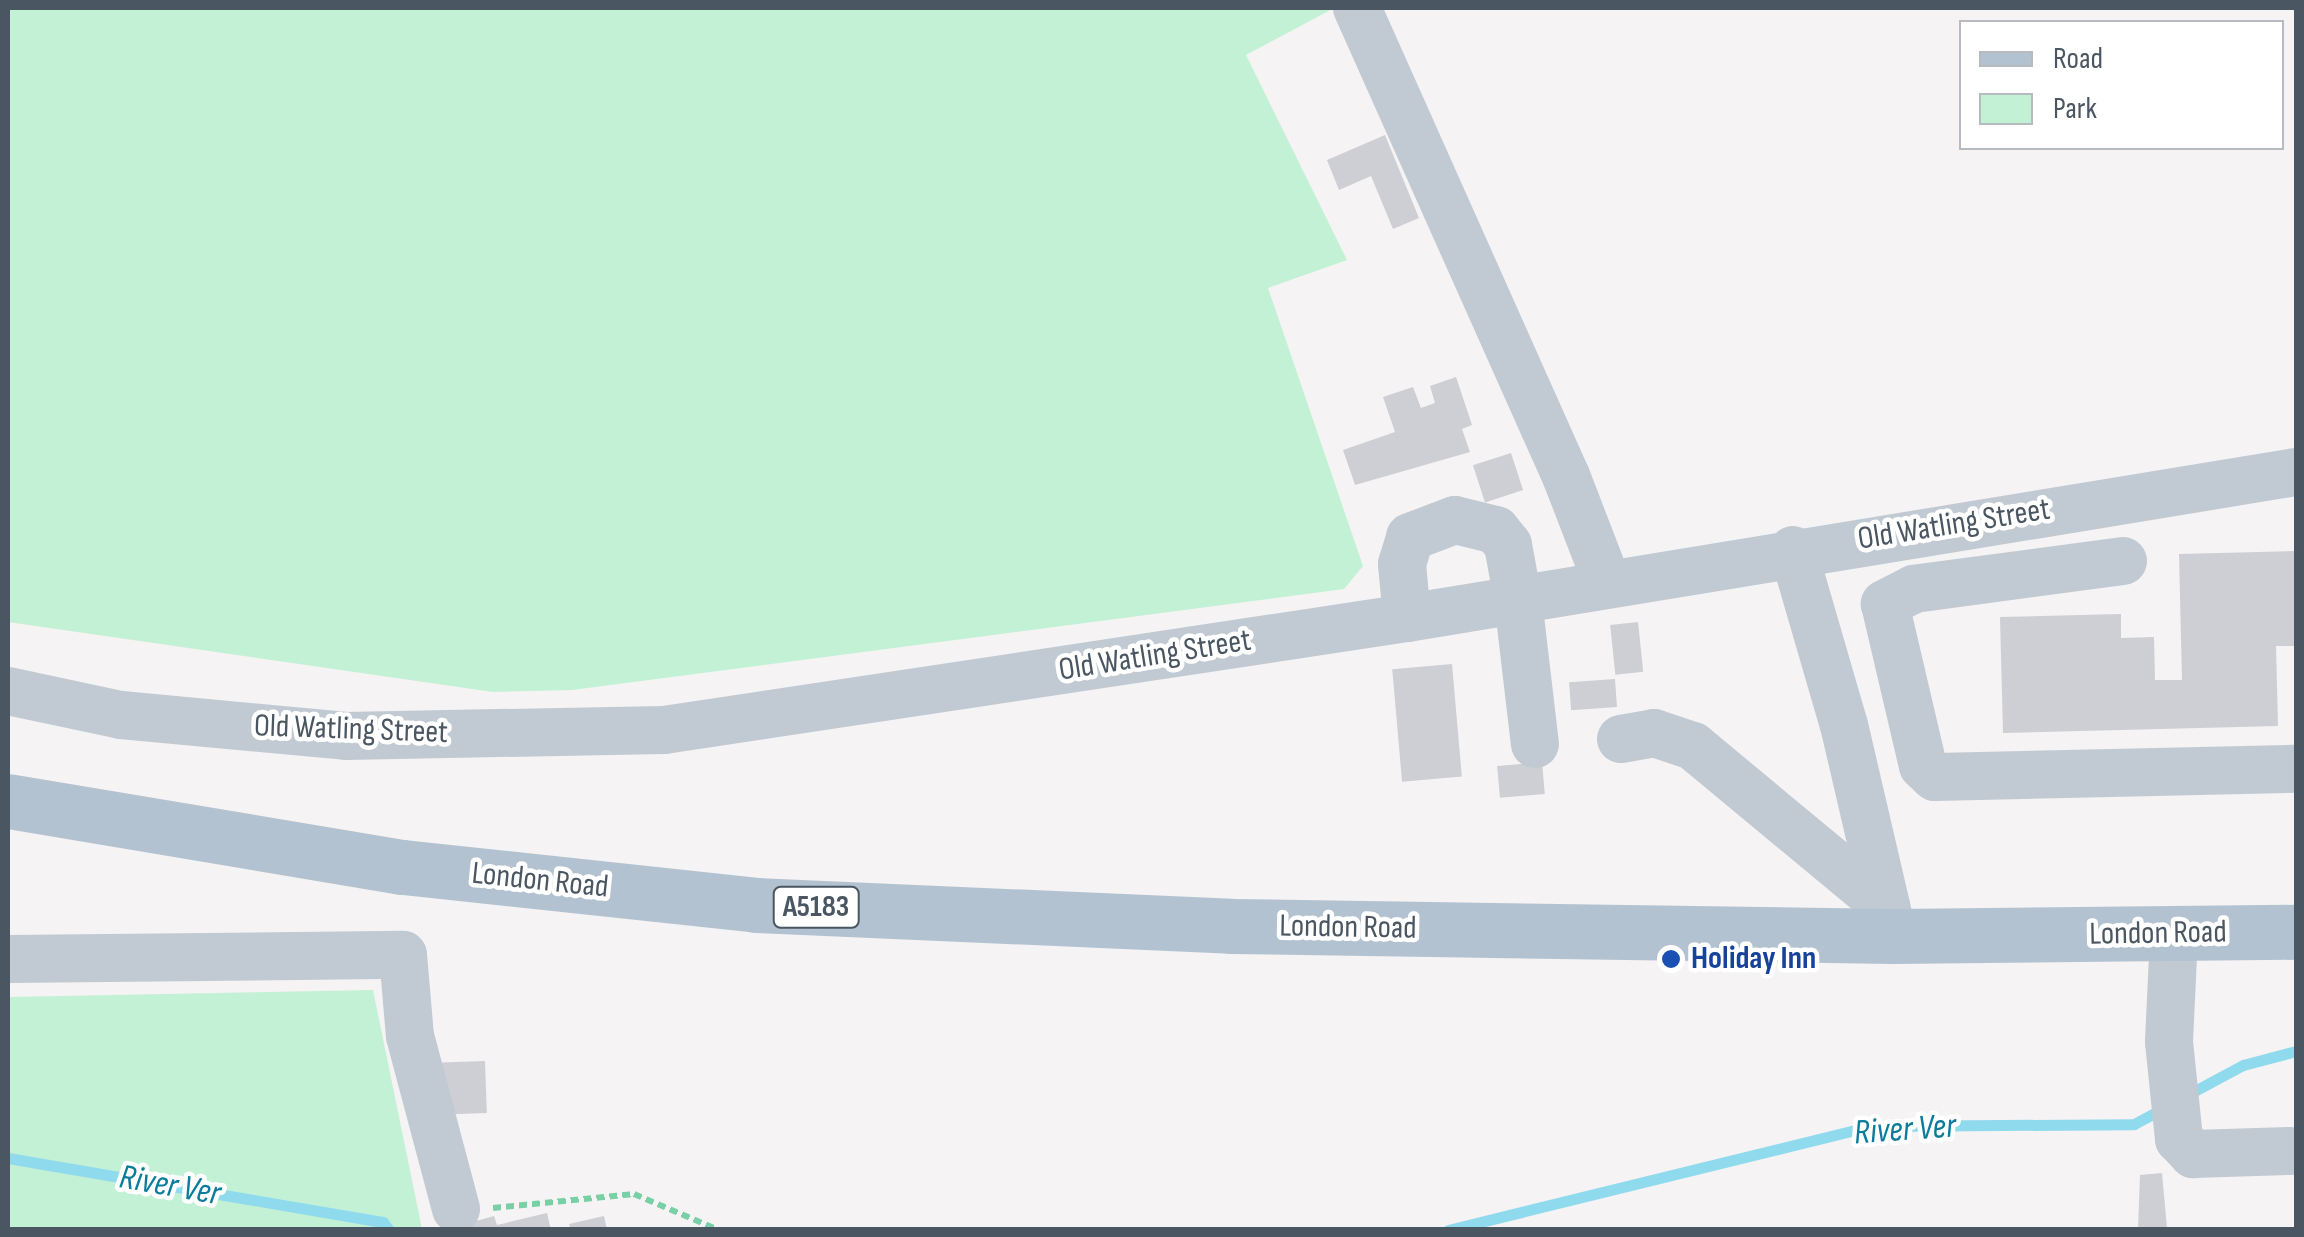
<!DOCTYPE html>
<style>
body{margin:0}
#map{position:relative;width:2304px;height:1237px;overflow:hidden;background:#f5f3f3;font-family:"Sofia Sans Condensed",sans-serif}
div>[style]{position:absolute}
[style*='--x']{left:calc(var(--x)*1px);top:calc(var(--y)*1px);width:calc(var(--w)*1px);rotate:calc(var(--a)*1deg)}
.green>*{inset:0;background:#c3f1d5}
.stream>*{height:11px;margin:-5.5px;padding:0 5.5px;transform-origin:5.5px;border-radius:5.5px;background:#90daee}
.building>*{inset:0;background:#cdcfd5;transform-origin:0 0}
.path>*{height:6px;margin-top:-3px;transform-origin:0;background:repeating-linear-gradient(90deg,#7ad0a6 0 8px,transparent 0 13px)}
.minor>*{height:48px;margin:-24px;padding:0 24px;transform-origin:24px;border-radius:24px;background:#c1cad2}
.major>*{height:55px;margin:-27.5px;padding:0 27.5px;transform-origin:27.5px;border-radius:27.5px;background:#b3c2d1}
.dots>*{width:28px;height:28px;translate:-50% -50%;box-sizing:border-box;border:5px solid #fff;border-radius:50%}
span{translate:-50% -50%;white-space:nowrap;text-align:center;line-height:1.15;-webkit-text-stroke:9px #fff;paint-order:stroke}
.shield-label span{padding:2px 8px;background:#fff;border:2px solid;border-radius:8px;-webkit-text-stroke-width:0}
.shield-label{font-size:30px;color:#4a5661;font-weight:700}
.street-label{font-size:32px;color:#4a5661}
.transit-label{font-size:32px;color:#164399;font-weight:700}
.left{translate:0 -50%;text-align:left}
.water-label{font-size:35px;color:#0c7c9b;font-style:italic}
.frame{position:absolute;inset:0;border:10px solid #4a5661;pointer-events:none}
.legend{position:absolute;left:1959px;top:20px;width:325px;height:130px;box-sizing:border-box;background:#fff;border:2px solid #b7bbc0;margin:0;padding:12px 18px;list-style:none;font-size:30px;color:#4a5661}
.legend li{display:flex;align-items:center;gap:20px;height:50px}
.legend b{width:50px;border:2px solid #b7bbc0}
</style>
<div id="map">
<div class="green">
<div style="clip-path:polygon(8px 8px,1334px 8px,1246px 55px,1347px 260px,1268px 288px,1363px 566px,1344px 589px,572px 690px,493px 692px,8px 622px)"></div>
<div style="clip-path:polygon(373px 990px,422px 1229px,8px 1229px,8px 997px)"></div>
</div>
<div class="stream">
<div style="--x:2187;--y:1095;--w:64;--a:-28.2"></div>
<div style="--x:2243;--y:1065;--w:55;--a:-14.8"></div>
<div style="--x:8;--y:1158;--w:380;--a:9.7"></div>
<div style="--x:383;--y:1222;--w:10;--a:53"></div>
<div style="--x:1448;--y:1230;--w:436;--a:-13.8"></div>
<div style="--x:1871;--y:1126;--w:263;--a:-0.4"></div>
<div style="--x:2134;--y:1124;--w:32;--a:-28"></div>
</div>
<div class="building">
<div style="clip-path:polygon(1385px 135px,1419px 218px,1393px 229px,1371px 176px,1339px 190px,1327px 160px)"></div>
<div style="clip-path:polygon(1456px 377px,1472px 425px,1462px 429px,1470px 452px,1355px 485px,1343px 450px,1395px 432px,1383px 397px,1413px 387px,1421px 408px,1435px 403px,1430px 386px)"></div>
<div style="left:1511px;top:453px;width:39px;height:40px;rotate:72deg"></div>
<div style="clip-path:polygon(2296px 551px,2296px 646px,2276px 646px,2278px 726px,2003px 733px,2000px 617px,2121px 614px,2121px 638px,2154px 637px,2155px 680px,2182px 680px,2179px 554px)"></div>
<div style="left:1638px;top:622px;width:50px;height:28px;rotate:84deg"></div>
<div style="left:1452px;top:664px;width:113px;height:60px;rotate:85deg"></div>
<div style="left:1615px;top:679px;width:28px;height:46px;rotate:86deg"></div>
<div style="left:1542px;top:762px;width:32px;height:45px;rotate:85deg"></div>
<div style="left:485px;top:1061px;width:52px;height:43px;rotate:88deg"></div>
<div style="clip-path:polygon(2162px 1173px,2167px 1228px,2138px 1230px,2140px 1175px)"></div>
<div style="clip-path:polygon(547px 1213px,551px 1230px,444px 1230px,494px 1216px,497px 1225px)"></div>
<div style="clip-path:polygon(604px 1216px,607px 1230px,571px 1230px,569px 1224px)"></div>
</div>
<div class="path">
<div style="--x:493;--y:1208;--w:142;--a:-5.7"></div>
<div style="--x:634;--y:1194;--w:92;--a:23"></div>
</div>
<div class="minor">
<div style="--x:1357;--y:8;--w:513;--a:65.94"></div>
<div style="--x:1566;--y:476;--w:114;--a:68.9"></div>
<div style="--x:1793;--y:550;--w:182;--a:73.8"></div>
<div style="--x:1844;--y:725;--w:217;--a:76.9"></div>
<div style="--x:2123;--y:561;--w:211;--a:172.4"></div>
<div style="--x:1914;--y:589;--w:33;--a:153"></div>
<div style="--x:1885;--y:604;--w:166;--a:76.8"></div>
<div style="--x:1923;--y:766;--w:16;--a:43"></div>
<div style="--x:1935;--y:777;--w:361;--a:-1.3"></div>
<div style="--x:1407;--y:618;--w:54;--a:-95.3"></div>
<div style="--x:1402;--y:564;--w:28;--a:-73"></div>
<div style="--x:1410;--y:537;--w:48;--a:-20.7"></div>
<div style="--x:1455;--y:520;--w:42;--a:13.7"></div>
<div style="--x:1496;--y:530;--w:19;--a:51"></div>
<div style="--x:1508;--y:545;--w:56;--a:79.7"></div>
<div style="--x:1518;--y:600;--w:145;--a:83.3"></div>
<div style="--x:8;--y:691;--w:116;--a:12"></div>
<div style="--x:121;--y:715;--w:226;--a:5.3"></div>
<div style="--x:346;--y:736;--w:318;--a:-1.1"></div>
<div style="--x:664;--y:730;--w:751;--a:-8.57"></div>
<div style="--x:1407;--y:618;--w:901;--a:-9.33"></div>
<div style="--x:1621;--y:739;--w:34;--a:-10"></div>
<div style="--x:1654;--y:733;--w:41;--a:18.4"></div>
<div style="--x:1693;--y:746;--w:251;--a:39.7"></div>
<div style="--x:2174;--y:935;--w:107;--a:92.7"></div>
<div style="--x:2169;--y:1042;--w:98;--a:84.1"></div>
<div style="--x:2179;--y:1139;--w:21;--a:47"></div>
<div style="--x:2193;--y:1154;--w:98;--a:-1.8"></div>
<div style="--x:8;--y:959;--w:395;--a:-0.6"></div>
<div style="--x:403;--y:955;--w:81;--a:85.1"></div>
<div style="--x:410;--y:1036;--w:179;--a:75.1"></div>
</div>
<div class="major">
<div style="--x:8;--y:801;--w:400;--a:9.5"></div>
<div style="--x:403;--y:867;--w:355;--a:6.1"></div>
<div style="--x:756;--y:905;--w:475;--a:2.5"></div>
<div style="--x:1231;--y:926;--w:662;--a:0.87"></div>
<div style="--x:1893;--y:936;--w:403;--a:-0.6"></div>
</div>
<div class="dots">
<div style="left:1671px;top:959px;background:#1a4fb4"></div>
</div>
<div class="shield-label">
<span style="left:816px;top:907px">A5183</span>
</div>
<div class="street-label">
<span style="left:1954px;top:525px;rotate:-9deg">Old Watling Street</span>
<span style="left:1155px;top:656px;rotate:-9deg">Old Watling Street</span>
<span style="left:351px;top:730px;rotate:2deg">Old Watling Street</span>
<span style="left:540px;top:881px;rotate:6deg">London Road</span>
<span style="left:1348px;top:928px;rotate:1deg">London Road</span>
<span style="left:2158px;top:934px;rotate:-1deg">London Road</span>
</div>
<div class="transit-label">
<span class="left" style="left:1691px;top:959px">Holiday Inn</span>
</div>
<div class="water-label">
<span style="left:1905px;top:1130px;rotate:-4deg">River Ver</span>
<span style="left:170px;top:1186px;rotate:10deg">River Ver</span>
</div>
<div class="frame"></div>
<ul class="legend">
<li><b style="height:12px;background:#b3c2d1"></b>Road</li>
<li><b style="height:28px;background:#c3f1d5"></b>Park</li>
</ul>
</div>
